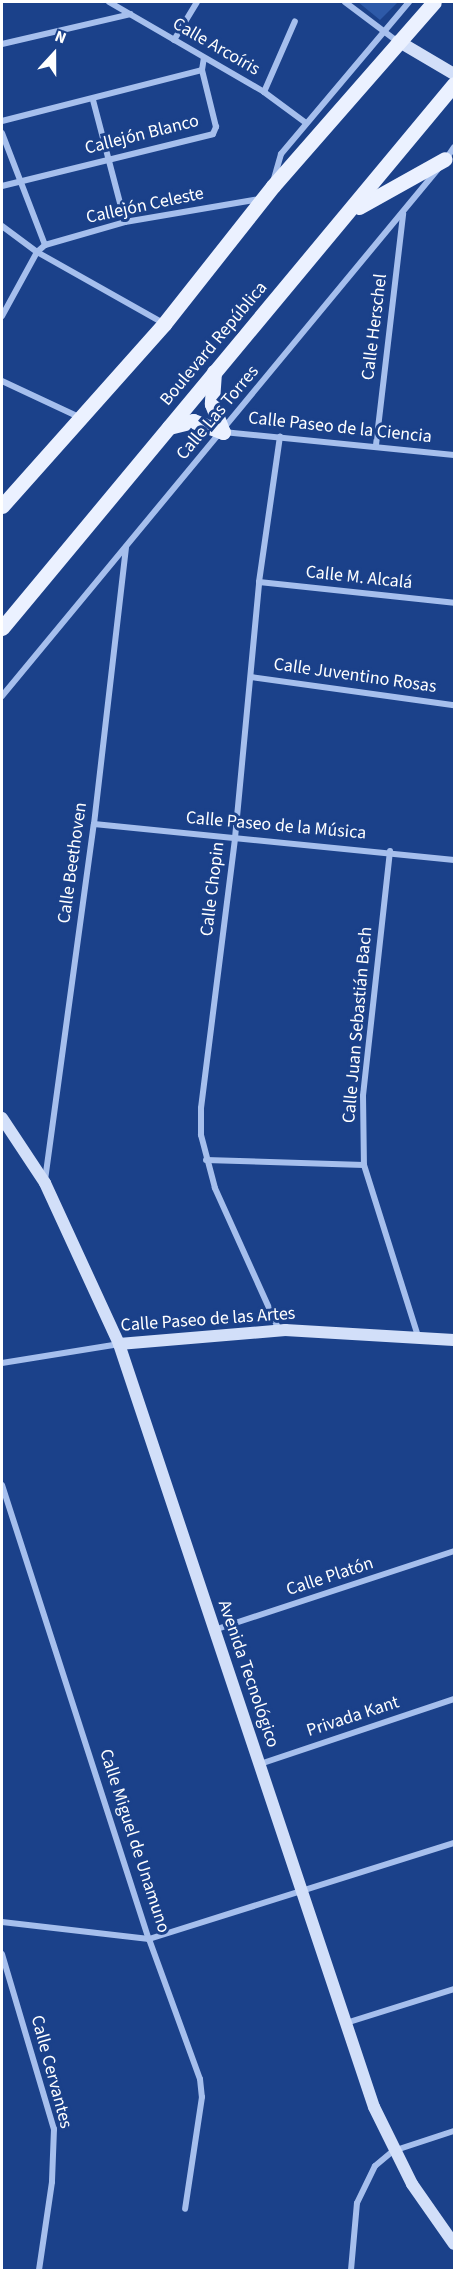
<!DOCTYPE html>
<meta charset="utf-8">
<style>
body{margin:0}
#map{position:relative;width:456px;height:2272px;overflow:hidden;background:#1b418a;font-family:"Source Sans 3",sans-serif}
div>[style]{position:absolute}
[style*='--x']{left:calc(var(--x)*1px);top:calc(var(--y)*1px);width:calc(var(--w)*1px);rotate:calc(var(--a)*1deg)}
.green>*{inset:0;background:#2e5aa8}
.street>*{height:6px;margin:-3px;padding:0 3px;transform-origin:3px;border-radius:3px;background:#a6bfed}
.secondary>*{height:12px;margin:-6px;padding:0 6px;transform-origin:6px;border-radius:6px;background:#d2dff9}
.primary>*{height:15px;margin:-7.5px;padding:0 7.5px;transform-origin:7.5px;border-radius:7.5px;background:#ebf1ff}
span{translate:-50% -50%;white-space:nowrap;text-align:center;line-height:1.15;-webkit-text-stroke:6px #1b418a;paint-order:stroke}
.street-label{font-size:18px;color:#fff}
.frame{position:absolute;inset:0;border:3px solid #fff;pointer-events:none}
.north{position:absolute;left:24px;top:24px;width:60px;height:60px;-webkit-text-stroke:4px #1b418a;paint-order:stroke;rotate:21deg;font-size:16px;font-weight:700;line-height:24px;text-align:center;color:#fff}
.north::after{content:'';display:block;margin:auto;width:21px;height:27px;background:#fff;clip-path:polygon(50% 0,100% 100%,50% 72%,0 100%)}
</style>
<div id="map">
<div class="green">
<div style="clip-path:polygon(358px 2px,398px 2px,380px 20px)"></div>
</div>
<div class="street">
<div style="--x:109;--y:2;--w:179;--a:30.1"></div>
<div style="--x:264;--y:92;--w:52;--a:36.4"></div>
<div style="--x:345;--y:2;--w:65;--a:36.9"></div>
<div style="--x:174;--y:40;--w:44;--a:-58.8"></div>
<div style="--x:2;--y:44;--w:132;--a:-13.1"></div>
<div style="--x:264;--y:92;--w:77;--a:-66.4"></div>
<div style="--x:93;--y:100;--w:126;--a:75.3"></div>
<div style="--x:2;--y:121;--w:206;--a:-14.3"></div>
<div style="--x:2;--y:133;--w:120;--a:69"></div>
<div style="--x:446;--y:159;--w:14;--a:-56"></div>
<div style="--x:273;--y:182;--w:29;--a:-74"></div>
<div style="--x:281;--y:154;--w:199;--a:-49.9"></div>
<div style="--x:2;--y:186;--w:217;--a:-13.8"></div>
<div style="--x:213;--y:134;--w:8;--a:-67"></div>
<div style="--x:216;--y:127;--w:59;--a:-103.8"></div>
<div style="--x:202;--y:70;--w:12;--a:-81"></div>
<div style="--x:2;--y:226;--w:44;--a:36.6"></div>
<div style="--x:37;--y:252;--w:145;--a:29.4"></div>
<div style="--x:2;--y:316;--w:73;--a:-61.3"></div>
<div style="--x:37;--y:252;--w:11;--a:-41"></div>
<div style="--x:45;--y:245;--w:83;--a:-16"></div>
<div style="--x:125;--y:222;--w:136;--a:-9.7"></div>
<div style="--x:2;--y:381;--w:85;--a:25.1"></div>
<div style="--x:223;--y:432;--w:232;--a:5.7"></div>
<div style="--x:376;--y:445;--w:233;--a:-83.3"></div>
<div style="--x:259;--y:582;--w:196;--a:6.1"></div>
<div style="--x:251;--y:677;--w:205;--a:7.9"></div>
<div style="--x:2;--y:696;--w:684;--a:-50.4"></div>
<div style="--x:94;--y:824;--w:362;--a:5.7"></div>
<div style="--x:390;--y:851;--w:246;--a:96.3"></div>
<div style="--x:363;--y:1096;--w:69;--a:89.2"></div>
<div style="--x:364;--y:1165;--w:179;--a:72.5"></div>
<div style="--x:206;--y:1160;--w:158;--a:1.8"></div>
<div style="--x:45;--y:1180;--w:359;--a:-82.2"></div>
<div style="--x:94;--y:824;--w:279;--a:-83.4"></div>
<div style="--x:279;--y:1330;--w:156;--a:-114.3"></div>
<div style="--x:215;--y:1188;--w:55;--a:-104.8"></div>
<div style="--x:201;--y:1135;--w:27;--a:-90"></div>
<div style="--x:201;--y:1108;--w:272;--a:-82.8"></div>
<div style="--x:235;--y:838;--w:257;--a:-84.6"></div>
<div style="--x:259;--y:582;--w:147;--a:-81.8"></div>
<div style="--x:2;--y:1363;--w:119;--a:-9.2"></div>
<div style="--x:2;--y:1485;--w:477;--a:72.1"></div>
<div style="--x:149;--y:1939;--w:149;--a:70"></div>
<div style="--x:200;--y:2079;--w:18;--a:84"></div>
<div style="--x:202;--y:2097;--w:113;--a:98.6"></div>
<div style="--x:214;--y:1630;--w:253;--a:-18.2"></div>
<div style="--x:260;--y:1764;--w:205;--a:-18.5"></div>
<div style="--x:2;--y:1922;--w:148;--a:6.6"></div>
<div style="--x:149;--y:1939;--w:320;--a:-17.5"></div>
<div style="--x:2;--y:1954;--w:183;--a:73.5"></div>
<div style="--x:54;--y:2129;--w:53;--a:92.2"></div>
<div style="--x:52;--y:2182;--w:89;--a:98.4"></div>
<div style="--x:346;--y:2023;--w:113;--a:-17.5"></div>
<div style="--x:351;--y:2270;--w:67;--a:-84.9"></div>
<div style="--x:357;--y:2203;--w:41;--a:-64.1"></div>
<div style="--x:375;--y:2166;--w:23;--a:-40"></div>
<div style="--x:393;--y:2151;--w:64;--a:-18.2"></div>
</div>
<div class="secondary">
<div style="--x:398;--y:41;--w:65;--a:30.5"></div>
<div style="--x:2;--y:1118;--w:78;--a:56.5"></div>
<div style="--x:45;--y:1183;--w:177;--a:65.3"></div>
<div style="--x:119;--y:1344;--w:804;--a:71.52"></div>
<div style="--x:374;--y:2107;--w:86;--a:63.7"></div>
<div style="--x:412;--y:2184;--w:73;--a:55"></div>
<div style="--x:119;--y:1344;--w:167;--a:-4.8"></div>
<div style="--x:285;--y:1330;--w:169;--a:3.4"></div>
</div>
<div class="primary">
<div style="--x:359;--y:207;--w:98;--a:-29.2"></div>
<div style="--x:214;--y:372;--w:32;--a:94"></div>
<div style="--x:212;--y:404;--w:30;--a:69"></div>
<div style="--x:169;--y:427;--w:25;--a:-14"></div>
<div style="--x:193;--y:421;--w:32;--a:20"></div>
<div style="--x:2;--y:506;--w:244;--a:-48.3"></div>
<div style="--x:164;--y:324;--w:176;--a:-51.7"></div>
<div style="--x:273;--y:186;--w:244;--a:-48.8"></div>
<div style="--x:2;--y:628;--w:707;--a:-50.28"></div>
</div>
<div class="street-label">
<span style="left:216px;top:47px;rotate:30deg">Calle Arcoíris</span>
<span style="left:142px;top:135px;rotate:-14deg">Callejón Blanco</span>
<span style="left:145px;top:206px;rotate:-12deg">Callejón Celeste</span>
<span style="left:375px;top:327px;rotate:-83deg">Calle Herschel</span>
<span style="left:214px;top:344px;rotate:-50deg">Boulevard República</span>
<span style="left:218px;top:413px;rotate:-50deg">Calle Las Torres</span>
<span style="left:340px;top:428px;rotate:6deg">Calle Paseo de la Ciencia</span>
<span style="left:359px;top:578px;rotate:6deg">Calle M. Alcalá</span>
<span style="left:355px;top:676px;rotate:8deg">Calle Juventino Rosas</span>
<span style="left:276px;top:826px;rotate:5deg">Calle Paseo de la Música</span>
<span style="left:73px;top:863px;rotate:-82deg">Calle Beethoven</span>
<span style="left:213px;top:889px;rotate:-83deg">Calle Chopin</span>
<span style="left:358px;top:1025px;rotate:-85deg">Calle Juan Sebastián Bach</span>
<span style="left:208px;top:1320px;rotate:-4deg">Calle Paseo de las Artes</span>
<span style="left:330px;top:1577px;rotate:-18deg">Calle Platón</span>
<span style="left:248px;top:1674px;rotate:71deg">Avenida Tecnológico</span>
<span style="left:353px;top:1717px;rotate:-18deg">Privada Kant</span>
<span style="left:134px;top:1841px;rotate:72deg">Calle Miguel de Unamuno</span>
<span style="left:51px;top:2072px;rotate:75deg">Calle Cervantes</span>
</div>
<div class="frame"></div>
<div class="north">N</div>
</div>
